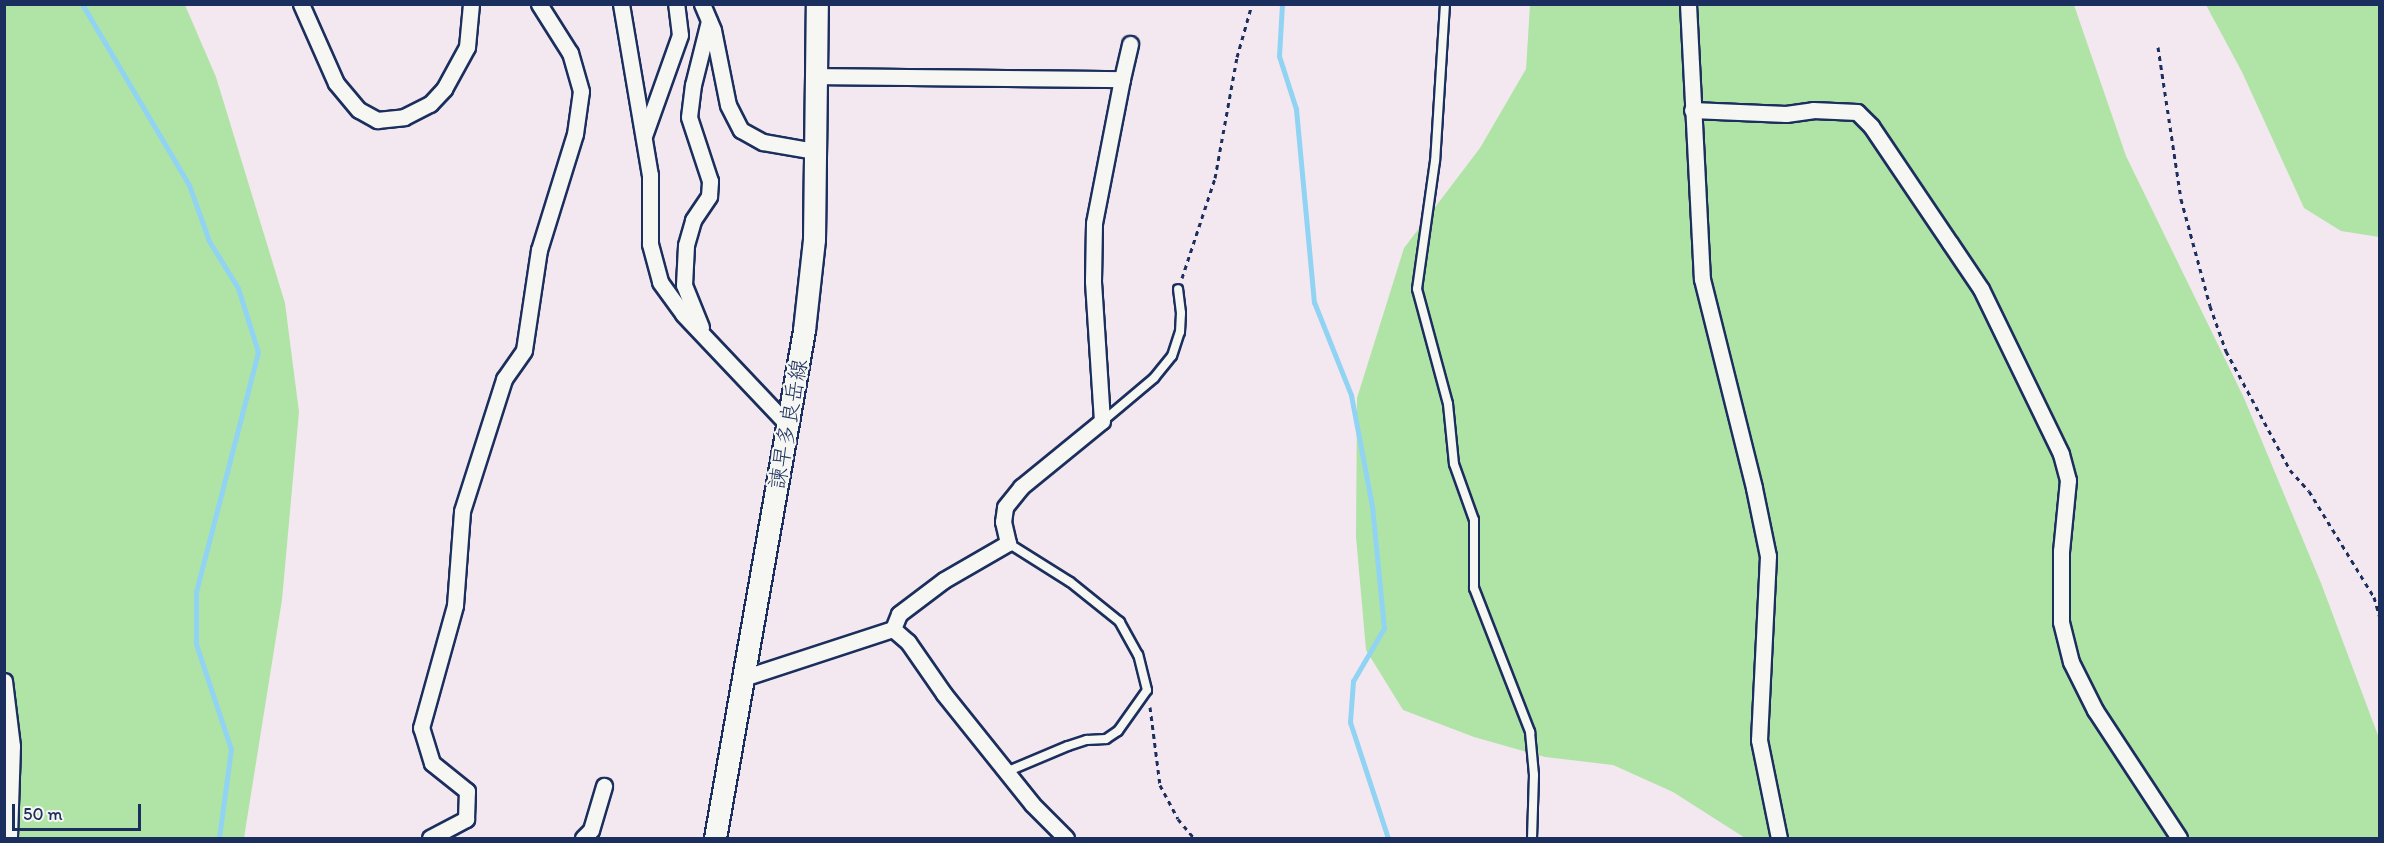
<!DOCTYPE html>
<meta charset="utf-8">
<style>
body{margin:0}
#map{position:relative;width:2384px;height:843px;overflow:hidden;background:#f4e8f0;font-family:Itim,"Klee One",sans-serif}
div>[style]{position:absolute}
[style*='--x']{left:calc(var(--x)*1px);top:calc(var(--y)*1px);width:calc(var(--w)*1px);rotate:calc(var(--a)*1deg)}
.green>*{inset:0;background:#b0e4a6}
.stream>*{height:5px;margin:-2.5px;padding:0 2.5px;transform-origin:2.5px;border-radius:2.5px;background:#91d3f3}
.path>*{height:3px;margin-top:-1.5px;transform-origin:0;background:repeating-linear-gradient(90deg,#1b2f5e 0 4.5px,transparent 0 9px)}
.roads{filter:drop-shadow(2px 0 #1b2f5e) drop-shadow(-2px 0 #1b2f5e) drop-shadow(0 2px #1b2f5e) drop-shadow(0 -2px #1b2f5e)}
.lane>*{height:8px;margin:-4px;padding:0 4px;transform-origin:4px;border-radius:4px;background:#f6f6f2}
.street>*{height:15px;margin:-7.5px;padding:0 7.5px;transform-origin:7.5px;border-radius:7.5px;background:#f6f6f2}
.secondary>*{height:21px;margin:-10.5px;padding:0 10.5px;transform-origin:10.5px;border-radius:10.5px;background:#f6f6f2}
span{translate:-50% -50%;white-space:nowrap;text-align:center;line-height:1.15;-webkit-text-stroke:4.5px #f6f6f2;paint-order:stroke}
.street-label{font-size:22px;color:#1b2f5e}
.frame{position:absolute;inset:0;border:6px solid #1b2f5e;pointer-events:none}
.scale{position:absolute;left:12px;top:804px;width:129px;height:27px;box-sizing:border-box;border:3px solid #1b2f5e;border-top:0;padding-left:8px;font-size:18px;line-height:21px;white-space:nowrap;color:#1b2f5e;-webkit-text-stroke:4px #f6f6f2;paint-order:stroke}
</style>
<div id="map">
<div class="green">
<div style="clip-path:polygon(5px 5px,185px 5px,216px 77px,285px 303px,299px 412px,282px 600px,244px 838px,5px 838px)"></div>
<div style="clip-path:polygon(1530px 5px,2074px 5px,2126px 156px,2244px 398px,2321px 583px,2379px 738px,2379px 838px,1745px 838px,1673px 792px,1613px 765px,1545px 757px,1474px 737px,1403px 710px,1366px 650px,1356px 537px,1357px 398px,1404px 248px,1480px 148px,1526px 69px)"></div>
<div style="clip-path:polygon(2206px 5px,2379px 5px,2379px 237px,2341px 231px,2304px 208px,2242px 72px)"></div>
</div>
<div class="stream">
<div style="--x:82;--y:4;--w:210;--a:59.4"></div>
<div style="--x:189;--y:185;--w:59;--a:70.3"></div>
<div style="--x:209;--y:241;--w:55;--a:58.3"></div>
<div style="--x:238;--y:288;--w:67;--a:72.6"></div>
<div style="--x:258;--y:352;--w:248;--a:104.5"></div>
<div style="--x:196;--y:592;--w:52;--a:90"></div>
<div style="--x:196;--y:644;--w:111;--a:71.6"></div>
<div style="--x:231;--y:749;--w:90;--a:97.7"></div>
<div style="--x:1282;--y:4;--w:52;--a:93.3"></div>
<div style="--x:1279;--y:56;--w:56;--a:72.2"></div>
<div style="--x:1296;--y:109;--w:194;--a:84.7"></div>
<div style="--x:1314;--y:302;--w:100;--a:68.3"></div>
<div style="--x:1351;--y:395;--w:113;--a:79.3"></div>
<div style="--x:1372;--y:506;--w:123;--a:84.4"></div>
<div style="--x:1384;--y:628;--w:61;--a:120.3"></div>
<div style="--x:1353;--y:681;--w:41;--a:94.2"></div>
<div style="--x:1350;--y:722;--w:122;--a:71.9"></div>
</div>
<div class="path">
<div style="--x:2158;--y:47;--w:154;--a:81.4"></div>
<div style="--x:2181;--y:199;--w:111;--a:74.8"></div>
<div style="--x:2210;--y:306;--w:48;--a:70.4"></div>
<div style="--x:2226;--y:351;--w:135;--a:61.7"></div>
<div style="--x:2290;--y:470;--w:28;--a:48"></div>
<div style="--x:2309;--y:491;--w:124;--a:58.5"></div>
<div style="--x:2374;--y:597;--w:22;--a:74"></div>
<div style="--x:1182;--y:278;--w:105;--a:-71.7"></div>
<div style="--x:1215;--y:178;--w:123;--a:-79.7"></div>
<div style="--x:1237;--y:57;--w:55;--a:-74.2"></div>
<div style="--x:1150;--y:707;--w:79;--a:82.7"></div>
<div style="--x:1160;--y:785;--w:38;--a:62"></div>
<div style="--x:1178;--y:819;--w:25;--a:50"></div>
</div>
<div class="roads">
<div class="lane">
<div style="--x:1445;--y:4;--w:157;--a:93.6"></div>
<div style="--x:1435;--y:161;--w:129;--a:98"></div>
<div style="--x:1417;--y:289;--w:119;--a:74.9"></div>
<div style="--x:1448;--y:404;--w:60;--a:84.3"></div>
<div style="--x:1454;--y:464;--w:59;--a:70.3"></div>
<div style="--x:1474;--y:520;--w:68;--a:90"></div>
<div style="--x:1474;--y:588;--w:155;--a:68.7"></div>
<div style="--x:1530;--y:732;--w:43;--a:84.7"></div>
<div style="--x:1534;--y:775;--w:63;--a:91.8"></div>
<div style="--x:1103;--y:421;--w:67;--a:-40.1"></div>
<div style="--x:1154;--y:378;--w:28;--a:-51"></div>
<div style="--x:1172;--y:356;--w:25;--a:-72"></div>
<div style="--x:1180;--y:332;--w:19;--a:-87"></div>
<div style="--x:1181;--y:313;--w:24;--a:-97"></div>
<div style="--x:1006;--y:772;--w:67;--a:-22.8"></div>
<div style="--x:1068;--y:746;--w:20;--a:-18"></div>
<div style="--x:1087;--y:740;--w:19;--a:-3"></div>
<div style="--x:1106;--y:739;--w:14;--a:-34"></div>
<div style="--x:1118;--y:731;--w:50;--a:-54.7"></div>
<div style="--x:1147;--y:690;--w:36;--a:-104"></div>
<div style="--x:1138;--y:655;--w:38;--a:-119"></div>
<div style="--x:1120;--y:622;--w:64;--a:-141.3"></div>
<div style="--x:1070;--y:582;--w:73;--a:-147.8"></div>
</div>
<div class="street">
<div style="--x:301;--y:4;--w:86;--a:66.1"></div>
<div style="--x:336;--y:83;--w:35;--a:50"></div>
<div style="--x:359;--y:110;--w:21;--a:29"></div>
<div style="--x:377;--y:120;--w:27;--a:-6"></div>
<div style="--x:404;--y:117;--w:29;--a:-27"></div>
<div style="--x:430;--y:104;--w:21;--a:-47"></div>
<div style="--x:444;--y:89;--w:48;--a:-61.3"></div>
<div style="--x:467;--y:47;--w:43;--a:-84.7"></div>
<div style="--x:621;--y:4;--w:173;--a:80.4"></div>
<div style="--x:650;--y:175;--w:69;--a:90"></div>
<div style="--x:650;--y:244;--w:39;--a:75"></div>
<div style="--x:660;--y:282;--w:39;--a:54"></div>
<div style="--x:683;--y:314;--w:151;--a:46.6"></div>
<div style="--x:702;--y:4;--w:28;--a:67"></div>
<div style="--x:713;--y:30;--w:76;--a:78.7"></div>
<div style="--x:728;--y:105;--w:28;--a:63"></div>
<div style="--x:741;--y:130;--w:25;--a:29"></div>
<div style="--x:763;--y:142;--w:53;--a:9.8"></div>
<div style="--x:1688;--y:4;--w:275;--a:87.1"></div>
<div style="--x:1702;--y:279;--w:215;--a:76"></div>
<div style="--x:1754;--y:488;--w:69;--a:78.4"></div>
<div style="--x:1768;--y:556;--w:184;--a:92.8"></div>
<div style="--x:1759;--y:740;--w:100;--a:78.5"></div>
<div style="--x:816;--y:76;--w:306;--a:0.6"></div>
<div style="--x:1122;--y:79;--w:36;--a:-77"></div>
<div style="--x:1692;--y:110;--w:94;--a:2.4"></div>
<div style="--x:1786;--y:114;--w:27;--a:-8"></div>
<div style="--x:1813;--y:110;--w:44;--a:2.6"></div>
<div style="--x:1857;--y:112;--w:20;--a:45"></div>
<div style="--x:1871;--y:126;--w:141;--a:56"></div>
<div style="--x:1950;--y:243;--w:55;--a:56"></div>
<div style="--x:1981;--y:289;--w:183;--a:64.1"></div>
<div style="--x:2061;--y:454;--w:27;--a:75"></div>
<div style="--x:2068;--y:480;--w:71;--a:95.6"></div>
<div style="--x:2061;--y:551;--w:71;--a:90"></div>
<div style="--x:2061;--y:622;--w:41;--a:76"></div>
<div style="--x:2071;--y:662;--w:54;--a:63.4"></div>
<div style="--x:2095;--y:710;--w:153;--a:56.7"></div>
<div style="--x:644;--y:136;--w:107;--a:-70.4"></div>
<div style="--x:680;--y:35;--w:31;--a:-97"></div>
<div style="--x:701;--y:327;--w:45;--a:-112"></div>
<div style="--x:684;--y:285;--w:40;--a:-87.1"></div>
<div style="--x:686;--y:245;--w:26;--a:-74"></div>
<div style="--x:693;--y:220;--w:29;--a:-56"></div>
<div style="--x:709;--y:196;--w:15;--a:-86"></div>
<div style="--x:710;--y:181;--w:67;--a:-108.2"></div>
<div style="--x:689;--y:117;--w:32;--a:-83"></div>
<div style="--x:693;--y:85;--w:66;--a:-76"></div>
<div style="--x:893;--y:629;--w:20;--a:41"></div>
<div style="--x:908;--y:642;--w:63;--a:55.3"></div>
<div style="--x:944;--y:694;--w:141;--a:51.3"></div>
<div style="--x:1032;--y:804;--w:48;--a:45"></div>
<div style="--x:743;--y:678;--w:158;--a:-18.1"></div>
<div style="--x:893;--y:629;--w:16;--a:-68"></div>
<div style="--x:899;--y:614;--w:56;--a:-37.1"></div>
<div style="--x:944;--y:580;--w:74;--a:-30"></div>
<div style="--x:1008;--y:543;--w:22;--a:-103"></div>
<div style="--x:1003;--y:522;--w:15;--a:-82"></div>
<div style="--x:1005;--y:507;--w:26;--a:-51"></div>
<div style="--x:1021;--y:487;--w:104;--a:-39.2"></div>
<div style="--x:1102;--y:421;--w:140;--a:-93.7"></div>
<div style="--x:1093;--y:281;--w:58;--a:-89"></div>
<div style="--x:1094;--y:223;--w:147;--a:-79"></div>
<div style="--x:4;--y:681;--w:65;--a:83"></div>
<div style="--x:12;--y:746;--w:92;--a:91.9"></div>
<div style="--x:430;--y:838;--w:41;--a:-27.8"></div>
<div style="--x:466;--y:819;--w:28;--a:-88"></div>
<div style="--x:467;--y:791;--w:45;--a:-141.3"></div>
<div style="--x:432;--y:763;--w:37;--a:-107"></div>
<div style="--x:421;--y:728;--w:128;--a:-74.5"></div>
<div style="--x:455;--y:605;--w:94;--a:-85.7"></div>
<div style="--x:462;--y:511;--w:139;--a:-72.3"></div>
<div style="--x:504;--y:379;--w:35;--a:-55"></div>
<div style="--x:524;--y:350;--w:101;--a:-81.5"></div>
<div style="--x:539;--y:250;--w:121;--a:-72.8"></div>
<div style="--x:575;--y:134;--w:43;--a:-82.1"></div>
<div style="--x:581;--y:91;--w:40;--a:-106"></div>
<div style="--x:570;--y:53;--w:58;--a:-122.3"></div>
<div style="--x:583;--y:838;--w:11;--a:-45"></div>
<div style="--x:591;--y:830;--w:46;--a:-73.5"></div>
</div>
<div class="secondary">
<div style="--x:715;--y:838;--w:516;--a:-80.06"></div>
<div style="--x:804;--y:330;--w:92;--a:-83.7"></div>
<div style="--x:814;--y:239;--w:235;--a:-89.3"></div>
</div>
</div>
<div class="street-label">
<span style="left:788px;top:424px;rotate:-80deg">諫早多良岳線</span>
</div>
<div class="frame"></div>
<div class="scale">50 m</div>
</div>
